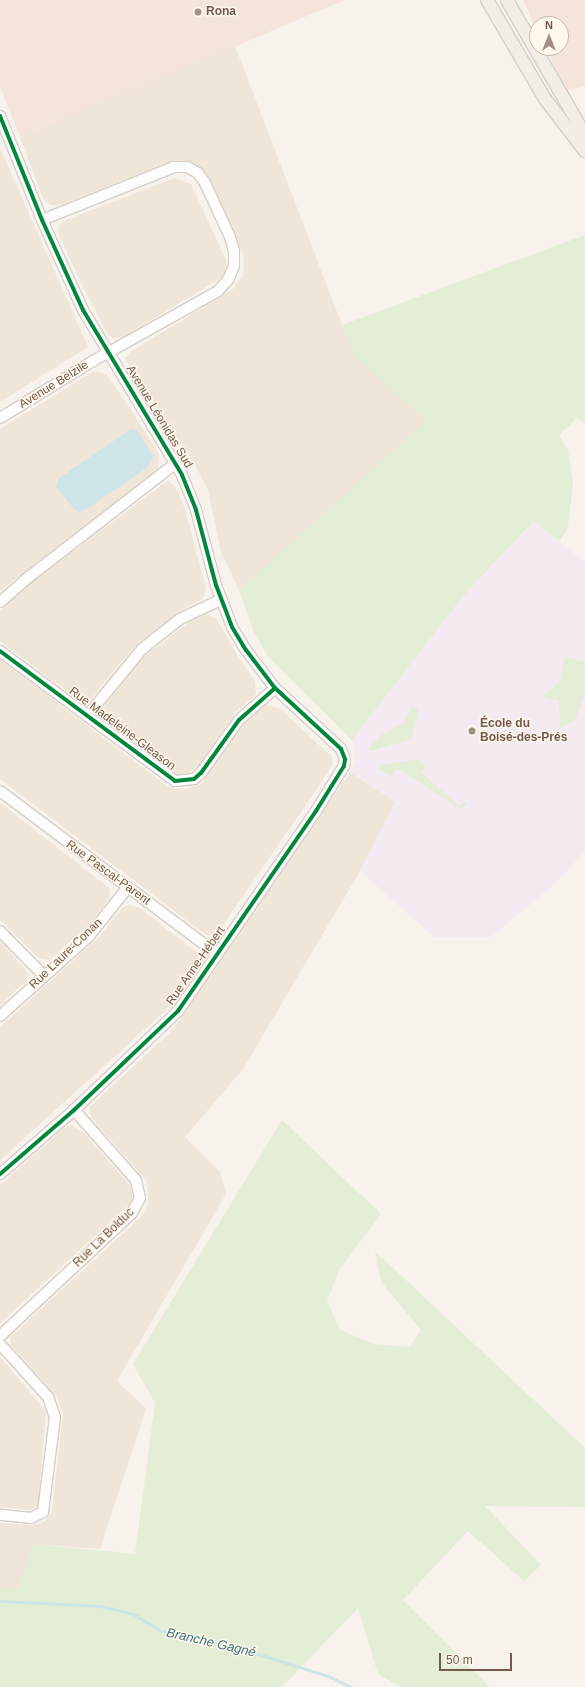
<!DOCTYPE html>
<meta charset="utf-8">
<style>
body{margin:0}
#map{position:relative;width:585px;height:1687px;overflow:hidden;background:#f7f2eb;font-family:Arial,sans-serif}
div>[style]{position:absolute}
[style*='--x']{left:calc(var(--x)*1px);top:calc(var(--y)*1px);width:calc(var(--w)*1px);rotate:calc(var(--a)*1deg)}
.residential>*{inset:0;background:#f0e5d9}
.commercial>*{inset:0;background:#f4e4dc}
.education>*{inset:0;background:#f3eaf2}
.green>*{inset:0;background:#e4edd6}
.water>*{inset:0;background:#cde5e7}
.stream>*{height:3px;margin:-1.5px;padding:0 1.5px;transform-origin:1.5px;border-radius:1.5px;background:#cde5e7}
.roads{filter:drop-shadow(1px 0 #d6cfc9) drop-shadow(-1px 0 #d6cfc9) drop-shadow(0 1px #d6cfc9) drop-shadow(0 -1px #d6cfc9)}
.minor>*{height:10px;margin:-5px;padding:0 5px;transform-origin:5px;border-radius:5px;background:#fefdfc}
.major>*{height:12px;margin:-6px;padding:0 6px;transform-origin:6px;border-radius:6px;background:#f2ede5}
.cycleway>*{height:4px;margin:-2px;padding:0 2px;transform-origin:2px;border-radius:2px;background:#00873e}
.dots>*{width:11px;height:11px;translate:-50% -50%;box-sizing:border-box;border:2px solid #fef7ec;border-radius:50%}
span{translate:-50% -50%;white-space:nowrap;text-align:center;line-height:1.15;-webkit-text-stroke:3px #fef7ec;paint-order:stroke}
.poi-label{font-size:12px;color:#745a4c;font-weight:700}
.left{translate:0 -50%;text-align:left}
.street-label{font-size:12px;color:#745a4c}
.water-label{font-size:13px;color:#437680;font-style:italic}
.north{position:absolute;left:529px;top:16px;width:40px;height:40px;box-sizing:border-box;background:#fef7ec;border:1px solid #c7b8ac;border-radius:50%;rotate:0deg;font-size:11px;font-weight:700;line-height:16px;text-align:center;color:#745a4c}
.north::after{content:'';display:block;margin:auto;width:14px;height:18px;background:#a28f84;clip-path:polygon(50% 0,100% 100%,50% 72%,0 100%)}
.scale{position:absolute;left:439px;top:1653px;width:73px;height:18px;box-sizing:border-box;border:2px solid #745a4c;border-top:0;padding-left:5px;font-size:12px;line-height:14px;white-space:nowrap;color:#745a4c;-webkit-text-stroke:3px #fef7ec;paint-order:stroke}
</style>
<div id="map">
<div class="residential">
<div style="clip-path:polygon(235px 46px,354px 356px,426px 421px,239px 590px,221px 552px,208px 490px,194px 463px,152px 399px,147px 401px,125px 358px,130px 352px,233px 289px,243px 275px,244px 257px,234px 236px,204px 174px,184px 163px,169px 162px,60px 205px,51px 205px,44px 200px,20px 137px)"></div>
<div style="clip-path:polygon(0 148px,88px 347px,0 402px)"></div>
<div style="clip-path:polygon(175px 178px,191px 184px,226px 260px,225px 273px,221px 278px,123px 337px,113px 338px,108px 335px,82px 285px,58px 233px,59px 225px,68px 219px)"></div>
<div style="clip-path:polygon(94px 371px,106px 374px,127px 404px,159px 454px,158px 469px,0 591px,0 429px)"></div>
<div style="clip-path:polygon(167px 481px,175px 486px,185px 509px,206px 589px,204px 595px,201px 600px,177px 613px,133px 648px,90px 700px,81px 702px,0 641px,0 612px,19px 592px)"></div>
<div style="clip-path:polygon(206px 614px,216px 618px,234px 650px,255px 681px,256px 694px,234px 714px,199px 765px,186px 774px,177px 775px,107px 723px,103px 717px,103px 711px,104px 707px,142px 658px,192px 620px)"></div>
<div style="clip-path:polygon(0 659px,167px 786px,183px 790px,200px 785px,242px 727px,266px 704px,280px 709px,331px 756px,333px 764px,312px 796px,216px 935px,206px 935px,0 779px)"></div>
<div style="clip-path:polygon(350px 772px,396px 802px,360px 871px,243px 1069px,185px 1137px,220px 1172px,226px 1194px,117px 1381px,146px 1409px,100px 1549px,33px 1544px,19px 1588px,0 1587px,0 1523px,35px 1525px,44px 1522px,52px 1512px,63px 1413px,57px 1397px,11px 1345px,10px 1337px,142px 1216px,148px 1203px,147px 1181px,91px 1118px,89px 1107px,172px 1031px)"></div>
<div style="clip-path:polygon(0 803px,109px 888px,110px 897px,88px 926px,49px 960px,39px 958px,0 920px)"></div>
<div style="clip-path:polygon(130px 905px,139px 908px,198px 953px,198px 963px,165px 1011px,0 1160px,0 1027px,99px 937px,123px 907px)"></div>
<div style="clip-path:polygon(0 941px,28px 973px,26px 981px,0 1005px)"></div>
<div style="clip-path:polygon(71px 1125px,84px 1133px,128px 1183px,132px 1192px,132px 1199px,129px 1205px,0 1323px,0 1185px,64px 1128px)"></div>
<div style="clip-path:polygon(0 1357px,46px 1411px,38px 1505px,30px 1510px,0 1507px)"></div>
</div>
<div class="commercial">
<div style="clip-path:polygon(0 0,345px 0,20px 137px,0 87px)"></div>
<div style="clip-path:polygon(523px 0,585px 0,585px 86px,566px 91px,546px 48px,561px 48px,561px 24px,537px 24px,537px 30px)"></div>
</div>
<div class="education">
<div style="clip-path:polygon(535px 521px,585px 563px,585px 850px,556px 883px,491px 937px,434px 937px,360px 871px,395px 802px,350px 772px,356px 762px,352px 740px,464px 595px)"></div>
</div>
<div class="green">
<div style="clip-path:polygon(585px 235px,585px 424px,577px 418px,559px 435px,568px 450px,573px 484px,568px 527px,560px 541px,534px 521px,464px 595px,352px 740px,268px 657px,253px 630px,239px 590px,426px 421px,354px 356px,342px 325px)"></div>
<div style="clip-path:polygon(565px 657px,585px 662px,585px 693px,575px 720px,560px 728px,559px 700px,549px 700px,542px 696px,559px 683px)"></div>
<div style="clip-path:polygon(412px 707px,418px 710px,412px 739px,370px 751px,368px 749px,380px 736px,404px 722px)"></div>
<div style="clip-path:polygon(419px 759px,426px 765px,421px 772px,459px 806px,466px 802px,467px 804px,462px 810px,402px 771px,396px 770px,390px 776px,379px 769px,381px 765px)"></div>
<div style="clip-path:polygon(282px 1120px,381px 1214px,339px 1270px,327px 1301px,340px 1330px,373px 1344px,410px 1347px,421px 1330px,381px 1282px,375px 1251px,585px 1448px,585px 1507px,485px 1506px,541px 1565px,524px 1581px,468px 1531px,403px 1600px,490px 1687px,400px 1687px,378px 1674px,358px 1608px,282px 1687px,0 1687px,0 1587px,19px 1588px,33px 1544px,135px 1554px,155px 1403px,133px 1364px)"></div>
</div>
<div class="water">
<div style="clip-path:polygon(131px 429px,137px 430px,153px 456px,148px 467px,87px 509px,79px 512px,74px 509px,56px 487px,59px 478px)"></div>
</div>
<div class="stream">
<div style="--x:0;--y:1601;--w:101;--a:2.8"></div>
<div style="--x:101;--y:1606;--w:33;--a:14"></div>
<div style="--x:133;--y:1614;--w:33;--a:31"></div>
<div style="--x:161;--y:1631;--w:103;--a:13.5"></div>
<div style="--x:261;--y:1655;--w:70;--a:17.4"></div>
<div style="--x:328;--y:1676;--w:25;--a:26"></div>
</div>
<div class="roads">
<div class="minor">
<div style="--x:0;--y:116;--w:112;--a:68"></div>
<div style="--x:42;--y:220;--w:99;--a:65.5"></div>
<div style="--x:83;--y:310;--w:192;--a:59"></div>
<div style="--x:182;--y:475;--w:38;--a:68"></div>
<div style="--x:196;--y:510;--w:78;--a:75.1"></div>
<div style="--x:216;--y:585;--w:45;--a:69.1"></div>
<div style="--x:232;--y:627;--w:27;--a:59"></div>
<div style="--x:246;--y:650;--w:48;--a:52.7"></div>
<div style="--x:275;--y:688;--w:90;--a:42.7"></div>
<div style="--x:341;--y:749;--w:11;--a:68"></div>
<div style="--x:345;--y:759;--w:7;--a:98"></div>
<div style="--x:344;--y:766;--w:53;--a:121.9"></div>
<div style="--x:316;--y:811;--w:243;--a:124.6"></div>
<div style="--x:178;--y:1011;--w:144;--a:136.4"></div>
<div style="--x:74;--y:1110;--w:98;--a:139.1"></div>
<div style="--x:0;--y:418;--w:109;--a:-31.5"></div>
<div style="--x:93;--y:361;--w:143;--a:-29.2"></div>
<div style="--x:218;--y:291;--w:15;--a:-48"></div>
<div style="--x:228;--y:280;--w:15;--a:-67"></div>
<div style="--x:234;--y:266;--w:15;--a:-90"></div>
<div style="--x:234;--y:251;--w:15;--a:-106"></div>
<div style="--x:230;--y:237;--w:60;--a:-114.8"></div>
<div style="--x:205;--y:183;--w:12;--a:-125"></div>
<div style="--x:198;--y:173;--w:13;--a:-151"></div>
<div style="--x:187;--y:167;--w:13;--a:180"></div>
<div style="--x:174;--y:167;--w:142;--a:158.1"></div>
<div style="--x:0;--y:602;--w:33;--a:-41"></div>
<div style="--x:25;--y:580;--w:191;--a:-37.8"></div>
<div style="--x:0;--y:651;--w:218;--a:36.6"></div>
<div style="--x:175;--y:781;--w:19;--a:-6"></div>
<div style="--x:194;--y:779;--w:9;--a:-41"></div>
<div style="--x:201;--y:773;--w:65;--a:-54.4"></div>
<div style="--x:239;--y:720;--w:48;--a:-41.6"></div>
<div style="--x:87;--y:716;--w:87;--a:-50.6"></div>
<div style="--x:142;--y:649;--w:48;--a:-38.3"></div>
<div style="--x:180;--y:619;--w:44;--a:-25.4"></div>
<div style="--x:0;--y:791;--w:270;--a:36.9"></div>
<div style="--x:0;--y:931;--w:63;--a:45.6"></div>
<div style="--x:0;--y:1016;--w:118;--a:-41.9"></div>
<div style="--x:88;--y:937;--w:64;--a:-51.3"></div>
<div style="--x:0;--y:1336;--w:180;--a:-43"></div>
<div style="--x:132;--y:1213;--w:17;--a:-62"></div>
<div style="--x:140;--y:1198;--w:18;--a:-103"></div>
<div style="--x:136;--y:1180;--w:94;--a:-131.5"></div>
<div style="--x:0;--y:1344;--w:72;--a:47.8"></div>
<div style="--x:48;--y:1397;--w:21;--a:71"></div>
<div style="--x:55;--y:1417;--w:96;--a:97.2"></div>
<div style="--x:43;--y:1512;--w:13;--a:153"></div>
<div style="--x:31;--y:1518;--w:31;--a:-174"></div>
</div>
<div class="major">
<div style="--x:487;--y:0;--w:115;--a:59.6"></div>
<div style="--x:545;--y:99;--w:66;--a:52.4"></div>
<div style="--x:507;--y:0;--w:156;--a:60"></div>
</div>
</div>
<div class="cycleway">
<div style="--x:0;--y:116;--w:112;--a:68"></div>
<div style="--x:42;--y:220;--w:99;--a:65.5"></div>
<div style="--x:83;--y:310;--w:192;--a:59"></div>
<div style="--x:182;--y:475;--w:38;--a:68"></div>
<div style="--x:196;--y:510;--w:78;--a:75.1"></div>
<div style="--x:216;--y:585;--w:45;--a:69.1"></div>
<div style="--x:232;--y:627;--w:27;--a:59"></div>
<div style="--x:246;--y:650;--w:48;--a:52.7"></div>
<div style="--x:275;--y:688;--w:90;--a:42.7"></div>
<div style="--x:341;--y:749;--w:11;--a:68"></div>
<div style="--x:345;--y:759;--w:7;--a:98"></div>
<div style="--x:344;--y:766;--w:53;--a:121.9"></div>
<div style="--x:316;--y:811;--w:243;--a:124.6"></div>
<div style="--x:178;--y:1011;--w:144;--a:136.4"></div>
<div style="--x:74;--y:1110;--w:98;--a:139.1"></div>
<div style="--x:0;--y:651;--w:218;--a:36.6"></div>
<div style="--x:175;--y:781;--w:19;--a:-6"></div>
<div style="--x:194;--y:779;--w:9;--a:-41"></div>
<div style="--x:201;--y:773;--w:65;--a:-54.4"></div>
<div style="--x:239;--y:720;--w:48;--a:-41.6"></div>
</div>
<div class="dots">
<div style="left:198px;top:12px;background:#a28f84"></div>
<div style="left:472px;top:731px;background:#a28f84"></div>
</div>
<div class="poi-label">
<span class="left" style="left:206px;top:12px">Rona</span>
<span class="left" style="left:480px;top:731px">École du<br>Boisé-des-Prés</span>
</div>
<div class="street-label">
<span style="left:54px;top:385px;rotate:-32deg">Avenue Belzile</span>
<span style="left:159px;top:417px;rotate:59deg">Avenue Léonidas Sud</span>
<span style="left:122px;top:729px;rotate:37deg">Rue Madeleine-Gleason</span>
<span style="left:108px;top:873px;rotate:36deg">Rue Pascal-Parent</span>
<span style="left:66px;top:954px;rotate:-44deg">Rue Laure-Conan</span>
<span style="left:196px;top:966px;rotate:-55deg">Rue Anne-Hébert</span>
<span style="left:104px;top:1238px;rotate:-44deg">Rue La Bolduc</span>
</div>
<div class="water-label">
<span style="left:211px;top:1643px;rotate:13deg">Branche Gagné</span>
</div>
<div class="north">N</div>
<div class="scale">50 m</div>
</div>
